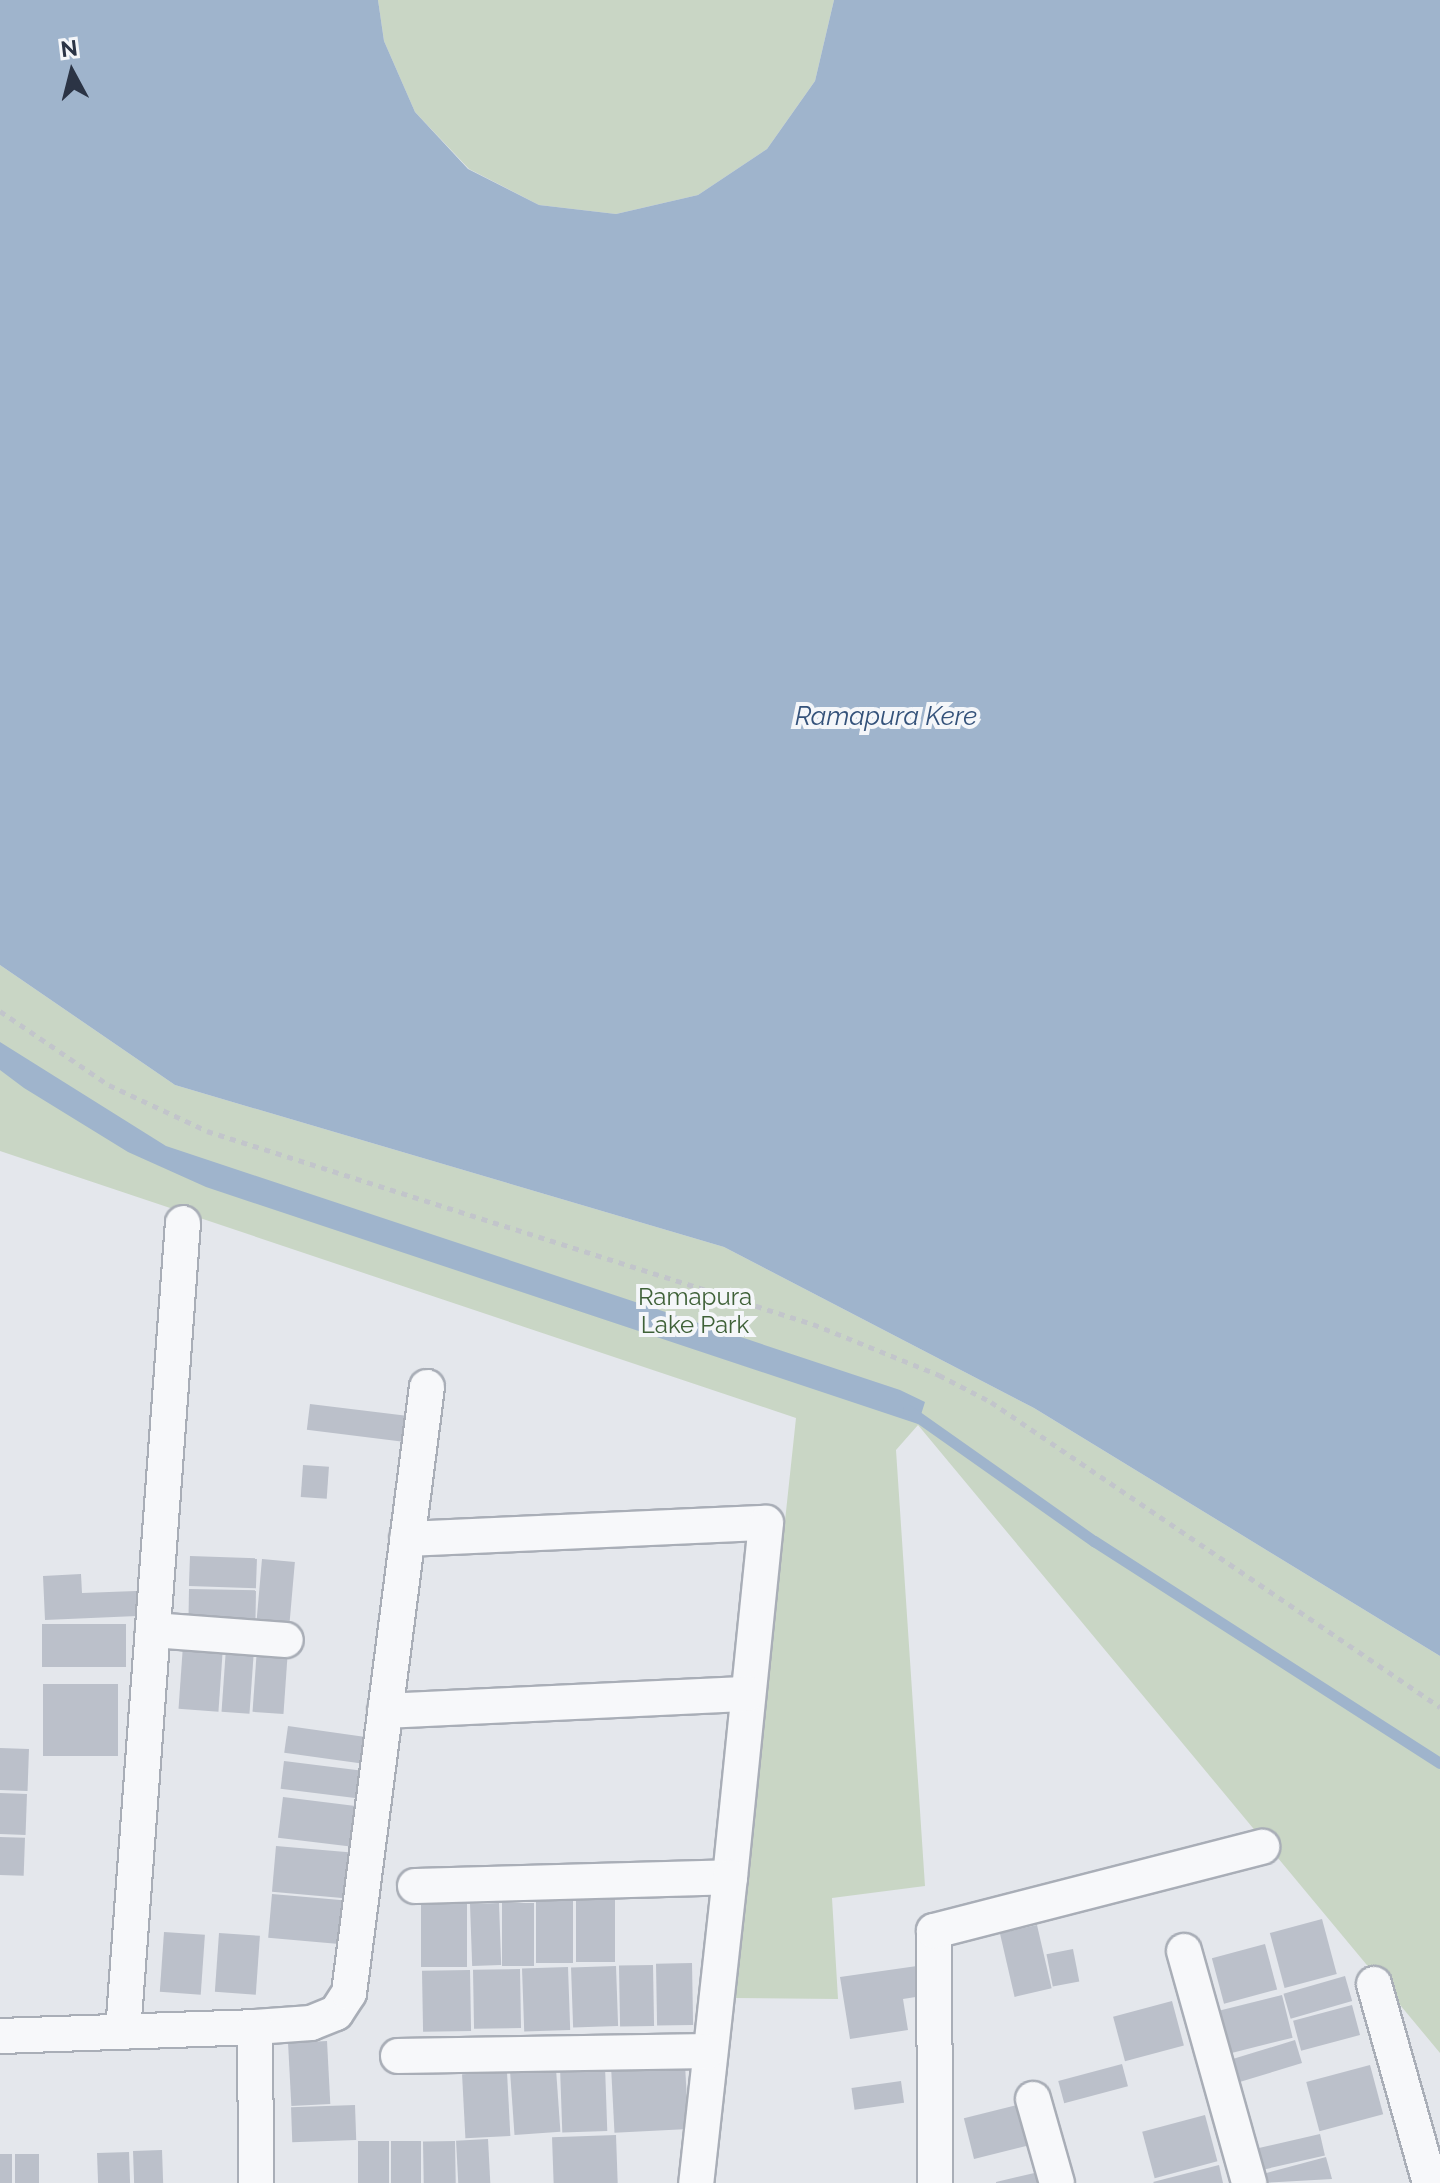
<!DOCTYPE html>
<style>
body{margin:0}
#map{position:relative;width:1440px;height:2183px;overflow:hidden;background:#e4e7ec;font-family:Raleway,sans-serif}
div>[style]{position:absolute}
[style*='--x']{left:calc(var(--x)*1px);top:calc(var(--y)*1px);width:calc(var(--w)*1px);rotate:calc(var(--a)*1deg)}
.green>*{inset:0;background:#c9d6c5}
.water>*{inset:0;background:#9fb4cc}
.stream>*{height:11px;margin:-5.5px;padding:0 5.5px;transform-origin:5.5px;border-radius:5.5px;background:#9fb4cc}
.building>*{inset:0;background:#bbc0ca;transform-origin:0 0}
.path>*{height:5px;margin-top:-2.5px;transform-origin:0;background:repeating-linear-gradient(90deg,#c2c5cb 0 6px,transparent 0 12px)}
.roads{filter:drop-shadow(2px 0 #a9aeb7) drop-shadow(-2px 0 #a9aeb7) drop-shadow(0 2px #a9aeb7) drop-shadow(0 -2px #a9aeb7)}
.minor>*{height:34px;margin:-17px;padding:0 17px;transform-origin:17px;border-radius:17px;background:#f7f8fa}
span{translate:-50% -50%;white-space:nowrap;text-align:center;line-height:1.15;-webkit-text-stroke:8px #f4f6f9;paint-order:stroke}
.park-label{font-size:24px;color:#3f6138}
.water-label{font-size:26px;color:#34527a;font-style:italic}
.north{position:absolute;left:32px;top:32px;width:80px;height:80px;-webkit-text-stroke:6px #f4f6f9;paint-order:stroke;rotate:353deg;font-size:22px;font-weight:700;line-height:32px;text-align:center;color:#2b3445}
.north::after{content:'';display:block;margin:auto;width:28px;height:36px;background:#2b3445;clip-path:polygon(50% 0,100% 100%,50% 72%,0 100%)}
</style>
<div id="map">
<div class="green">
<div style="clip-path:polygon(378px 0,834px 0,815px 81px,767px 149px,698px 195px,616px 214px,539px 205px,469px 169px,415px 112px,384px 41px)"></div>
<div style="clip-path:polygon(0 965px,175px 1085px,724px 1247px,1034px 1408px,1440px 1656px,1440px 2053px,918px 1425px,896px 1450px,925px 1886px,832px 1898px,838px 1999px,734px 1998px,796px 1418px,0 1151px)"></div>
</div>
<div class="water">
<div style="clip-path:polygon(0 0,378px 0,384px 41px,415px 112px,468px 169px,539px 205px,616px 214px,698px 195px,767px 149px,815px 81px,834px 0,1440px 0,1440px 1656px,1034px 1408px,724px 1247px,175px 1085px,0 965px)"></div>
<div style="clip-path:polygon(0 1042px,166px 1146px,900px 1390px,925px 1402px,918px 1424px,206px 1187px,128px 1152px,24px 1088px,0 1070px)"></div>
</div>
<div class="stream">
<div style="--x:908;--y:1410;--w:228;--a:35.2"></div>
<div style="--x:1094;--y:1541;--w:411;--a:32.7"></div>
</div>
<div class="building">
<div style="left:310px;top:1404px;width:97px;height:26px;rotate:7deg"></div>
<div style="left:303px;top:1465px;width:26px;height:32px;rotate:4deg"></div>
<div style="left:190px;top:1556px;width:67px;height:30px;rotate:2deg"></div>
<div style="left:262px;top:1559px;width:33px;height:63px;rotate:5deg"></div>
<div style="clip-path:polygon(81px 1574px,82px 1593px,136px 1591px,137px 1616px,45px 1620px,43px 1576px)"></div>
<div style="left:189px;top:1589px;width:67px;height:32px;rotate:1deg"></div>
<div style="left:42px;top:1624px;width:84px;height:43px"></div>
<div style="left:183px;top:1645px;width:40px;height:64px;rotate:4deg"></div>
<div style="left:226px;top:1648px;width:28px;height:64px;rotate:4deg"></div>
<div style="left:257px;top:1648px;width:31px;height:64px;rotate:4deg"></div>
<div style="left:43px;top:1684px;width:75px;height:72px"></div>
<div style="left:288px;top:1726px;width:80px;height:27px;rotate:8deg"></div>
<div style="left:0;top:1748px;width:29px;height:42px;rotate:2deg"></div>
<div style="left:284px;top:1761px;width:79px;height:28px;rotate:7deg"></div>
<div style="left:0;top:1793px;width:27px;height:41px;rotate:2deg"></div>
<div style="left:283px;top:1797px;width:75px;height:41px;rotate:7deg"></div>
<div style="left:0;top:1837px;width:25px;height:38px;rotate:2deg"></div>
<div style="left:276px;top:1846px;width:73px;height:46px;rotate:5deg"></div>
<div style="left:272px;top:1894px;width:74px;height:44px;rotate:5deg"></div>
<div style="left:576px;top:1899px;width:39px;height:63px"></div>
<div style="left:536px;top:1900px;width:37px;height:63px"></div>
<div style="left:421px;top:1903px;width:46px;height:64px"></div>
<div style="left:499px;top:1903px;width:62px;height:29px;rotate:88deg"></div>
<div style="left:502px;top:1903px;width:32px;height:63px"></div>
<div style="left:1322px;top:1919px;width:57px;height:54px;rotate:75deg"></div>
<div style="left:1037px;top:1925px;width:65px;height:38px;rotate:77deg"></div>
<div style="left:164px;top:1932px;width:41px;height:60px;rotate:4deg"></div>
<div style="left:219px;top:1933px;width:41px;height:59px;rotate:4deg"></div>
<div style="left:1265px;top:1944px;width:47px;height:55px;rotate:75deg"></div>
<div style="left:1073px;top:1949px;width:33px;height:27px;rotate:79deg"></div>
<div style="left:692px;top:1963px;width:62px;height:36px;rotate:89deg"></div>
<div style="left:653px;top:1965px;width:61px;height:34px;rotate:89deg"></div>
<div style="left:616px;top:1966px;width:60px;height:45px;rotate:88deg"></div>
<div style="clip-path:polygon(917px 1966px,922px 1996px,903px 1999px,908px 2030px,850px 2039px,840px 1977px)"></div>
<div style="left:568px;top:1967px;width:63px;height:46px;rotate:88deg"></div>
<div style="left:520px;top:1969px;width:59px;height:47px;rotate:89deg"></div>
<div style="left:470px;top:1970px;width:61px;height:48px;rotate:89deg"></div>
<div style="left:1345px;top:1976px;width:26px;height:64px;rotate:74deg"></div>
<div style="left:1282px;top:1995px;width:44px;height:64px;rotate:76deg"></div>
<div style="left:1172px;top:2001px;width:46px;height:61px;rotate:75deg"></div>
<div style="left:1352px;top:2005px;width:31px;height:61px;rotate:75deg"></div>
<div style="left:1295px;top:2040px;width:24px;height:66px;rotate:73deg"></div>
<div style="left:327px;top:2041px;width:63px;height:39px;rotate:87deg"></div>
<div style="left:685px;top:2064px;width:65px;height:74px;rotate:87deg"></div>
<div style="left:1122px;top:2064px;width:23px;height:66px;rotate:75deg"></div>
<div style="left:1370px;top:2065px;width:51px;height:66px;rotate:75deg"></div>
<div style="left:605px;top:2066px;width:65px;height:45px;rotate:88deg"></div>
<div style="left:556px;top:2069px;width:63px;height:46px;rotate:86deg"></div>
<div style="left:507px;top:2072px;width:64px;height:45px;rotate:87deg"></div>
<div style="left:901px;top:2081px;width:22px;height:50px;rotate:82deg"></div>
<div style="left:1025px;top:2103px;width:42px;height:63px;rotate:76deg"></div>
<div style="left:355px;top:2105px;width:35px;height:64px;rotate:88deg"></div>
<div style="left:1205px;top:2115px;width:48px;height:65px;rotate:75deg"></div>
<div style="left:1320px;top:2134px;width:22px;height:66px;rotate:77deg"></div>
<div style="left:616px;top:2135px;width:48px;height:64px;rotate:88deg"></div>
<div style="left:488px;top:2139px;width:44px;height:32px;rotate:87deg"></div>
<div style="left:358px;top:2141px;width:31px;height:42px"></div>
<div style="left:421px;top:2141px;width:42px;height:30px;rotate:90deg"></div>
<div style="left:455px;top:2141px;width:42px;height:32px;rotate:89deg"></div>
<div style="left:162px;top:2150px;width:33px;height:29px;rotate:88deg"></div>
<div style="left:129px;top:2152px;width:31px;height:32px;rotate:88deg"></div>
<div style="left:12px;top:2154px;width:29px;height:12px;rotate:90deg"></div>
<div style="left:39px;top:2154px;width:29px;height:24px;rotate:90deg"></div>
<div style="clip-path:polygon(1326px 2157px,1332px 2179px,1261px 2183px,1259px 2175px)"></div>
<div style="clip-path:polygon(1219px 2165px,1223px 2183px,1154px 2183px,1153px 2182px)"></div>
<div style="clip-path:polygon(1043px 2171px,1046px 2183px,996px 2183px,996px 2182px)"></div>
</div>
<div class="path">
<div style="--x:0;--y:1011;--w:132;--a:34.2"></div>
<div style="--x:109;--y:1085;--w:108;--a:25.1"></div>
<div style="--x:207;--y:1131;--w:636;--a:17.67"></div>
<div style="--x:813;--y:1324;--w:136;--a:22"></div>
<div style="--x:939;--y:1375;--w:59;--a:27.4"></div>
<div style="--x:991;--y:1402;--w:543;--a:34.19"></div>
</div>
<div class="roads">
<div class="minor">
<div style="--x:407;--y:1539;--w:359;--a:-2.6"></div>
<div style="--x:766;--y:1523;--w:356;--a:95.8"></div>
<div style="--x:153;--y:1630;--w:133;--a:4.3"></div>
<div style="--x:385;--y:1711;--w:363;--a:-2.7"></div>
<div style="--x:415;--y:1886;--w:315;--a:-1.6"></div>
<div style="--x:730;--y:1877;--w:308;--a:96.3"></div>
<div style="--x:1184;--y:1951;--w:241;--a:74.3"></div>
<div style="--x:1374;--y:1984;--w:207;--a:74.3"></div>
<div style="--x:255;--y:2027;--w:56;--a:-4.1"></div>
<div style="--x:311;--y:2023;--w:27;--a:-22"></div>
<div style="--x:336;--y:2013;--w:24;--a:-57"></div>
<div style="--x:349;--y:1993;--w:611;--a:-82.67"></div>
<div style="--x:123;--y:2032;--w:811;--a:-85.76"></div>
<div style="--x:0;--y:2036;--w:255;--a:-2"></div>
<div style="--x:255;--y:2027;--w:156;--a:89.6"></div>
<div style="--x:398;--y:2056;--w:310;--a:-0.9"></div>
<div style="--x:1033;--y:2099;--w:87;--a:74.1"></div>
<div style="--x:935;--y:2183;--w:252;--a:-90.2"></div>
<div style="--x:934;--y:1931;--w:339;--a:-14.4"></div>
</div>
</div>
<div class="park-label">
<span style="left:695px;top:1311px">Ramapura<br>Lake Park</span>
</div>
<div class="water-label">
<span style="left:886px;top:717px">Ramapura Kere</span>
</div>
<div class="north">N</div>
</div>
